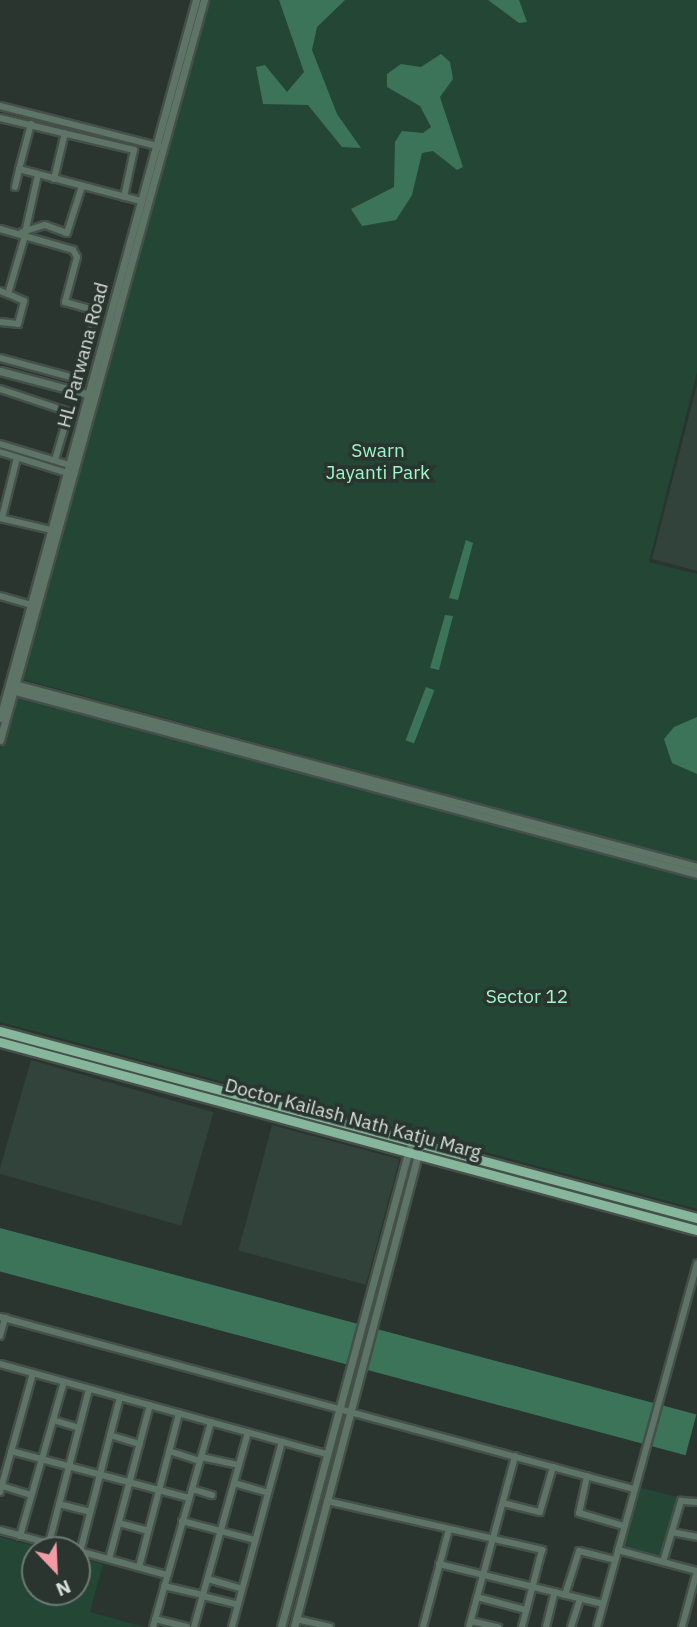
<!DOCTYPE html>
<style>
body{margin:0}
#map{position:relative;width:697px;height:1627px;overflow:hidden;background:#29352e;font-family:"IBM Plex Sans",sans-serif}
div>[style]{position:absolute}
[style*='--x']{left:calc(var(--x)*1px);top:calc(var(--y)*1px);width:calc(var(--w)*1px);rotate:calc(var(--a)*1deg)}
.built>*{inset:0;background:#31433a;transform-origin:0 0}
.green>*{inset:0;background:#234635;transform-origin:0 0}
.water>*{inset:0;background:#3c7459;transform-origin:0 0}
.roads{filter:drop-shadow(2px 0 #45504a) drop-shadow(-2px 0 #45504a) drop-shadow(0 2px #45504a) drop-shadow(0 -2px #45504a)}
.minor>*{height:6px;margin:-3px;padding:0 3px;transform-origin:3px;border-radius:3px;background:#5d7467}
.tertiary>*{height:7px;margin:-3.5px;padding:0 3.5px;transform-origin:3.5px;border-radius:3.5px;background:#5d7467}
.primary>*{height:9px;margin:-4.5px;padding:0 4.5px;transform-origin:4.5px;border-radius:4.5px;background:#86b69c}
span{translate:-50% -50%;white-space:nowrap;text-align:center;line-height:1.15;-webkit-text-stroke:7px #29352e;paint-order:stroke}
.street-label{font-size:19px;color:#d8dfdb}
.park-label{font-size:19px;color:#9ff6ca}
.north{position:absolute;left:21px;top:1536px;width:70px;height:70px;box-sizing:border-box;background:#29352e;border:2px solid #6f7973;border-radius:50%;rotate:157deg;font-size:19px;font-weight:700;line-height:28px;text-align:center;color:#d8dfdb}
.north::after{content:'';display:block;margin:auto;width:24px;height:32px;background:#f49aa6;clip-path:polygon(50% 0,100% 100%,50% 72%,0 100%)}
</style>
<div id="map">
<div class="built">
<div style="clip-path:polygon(697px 385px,697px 571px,652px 559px)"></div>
<div style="left:31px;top:1060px;width:190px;height:118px;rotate:16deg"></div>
<div style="left:272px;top:1125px;width:132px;height:130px;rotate:15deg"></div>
</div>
<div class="green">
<div style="clip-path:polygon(209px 0,697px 0,697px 372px,649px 562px,697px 574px,697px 862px,21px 679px)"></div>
<div style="clip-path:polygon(15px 695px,697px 876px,697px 1209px,0 1022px,0 750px)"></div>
<div style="left:638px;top:1487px;width:40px;height:63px;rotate:14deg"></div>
<div style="clip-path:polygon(0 1537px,50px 1550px,35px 1550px,35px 1592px,77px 1592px,77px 1557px,103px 1564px,90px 1612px,144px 1627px,0 1627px)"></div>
</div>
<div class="water">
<div style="clip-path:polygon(279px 0,345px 0,317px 27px,312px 50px,337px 114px,361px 148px,342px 147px,308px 105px,263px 104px,256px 67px,265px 65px,287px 92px,304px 72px)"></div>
<div style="clip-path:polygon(488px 0,519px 0,527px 22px,519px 23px)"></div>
<div style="clip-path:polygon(441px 54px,450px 62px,453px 79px,440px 97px,463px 167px,457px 170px,433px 151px,422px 153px,412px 195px,396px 220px,362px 226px,351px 209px,394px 187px,395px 142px,402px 131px,423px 133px,431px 127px,420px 106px,387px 87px,387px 74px,401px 64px,421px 67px)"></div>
<div style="clip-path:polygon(466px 540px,473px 543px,458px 600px,449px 598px)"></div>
<div style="clip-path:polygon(445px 615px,453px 616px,439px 670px,430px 668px)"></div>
<div style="left:426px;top:687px;width:9px;height:57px;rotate:21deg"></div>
<div style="clip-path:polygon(697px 717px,697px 774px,672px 763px,664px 739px,674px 727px)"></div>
<div style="left:0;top:1228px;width:721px;height:42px;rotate:15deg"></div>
</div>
<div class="roads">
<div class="minor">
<div style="--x:0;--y:106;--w:166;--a:14.3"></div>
<div style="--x:0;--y:118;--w:138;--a:13.4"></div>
<div style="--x:134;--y:150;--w:48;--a:102"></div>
<div style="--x:31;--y:124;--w:47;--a:104.9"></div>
<div style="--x:19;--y:169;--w:126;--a:14.7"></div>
<div style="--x:54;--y:179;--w:47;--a:-76.6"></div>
<div style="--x:15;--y:187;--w:18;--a:-77"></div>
<div style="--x:0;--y:229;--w:76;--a:16"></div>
<div style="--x:73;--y:250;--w:8;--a:60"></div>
<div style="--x:77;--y:257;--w:47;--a:104.9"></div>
<div style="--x:65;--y:302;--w:29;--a:16"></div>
<div style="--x:93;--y:310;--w:7;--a:63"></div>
<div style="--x:96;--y:316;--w:66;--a:105.9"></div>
<div style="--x:78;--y:379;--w:81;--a:-164.9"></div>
<div style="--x:22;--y:232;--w:24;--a:-17"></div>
<div style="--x:45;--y:225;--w:23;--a:20"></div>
<div style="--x:67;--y:233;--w:49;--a:-72.3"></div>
<div style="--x:25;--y:233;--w:59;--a:-77.4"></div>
<div style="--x:0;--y:291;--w:9;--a:21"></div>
<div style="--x:8;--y:294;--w:60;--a:-73.7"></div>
<div style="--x:0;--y:322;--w:18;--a:6"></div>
<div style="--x:18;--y:324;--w:24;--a:-75"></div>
<div style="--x:24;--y:301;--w:17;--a:-156"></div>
<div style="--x:0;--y:389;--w:73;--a:18.4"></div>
<div style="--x:69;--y:412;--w:50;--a:106.3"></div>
<div style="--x:0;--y:444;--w:72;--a:16.9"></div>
<div style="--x:0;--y:452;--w:70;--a:17.4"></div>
<div style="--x:0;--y:518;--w:52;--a:13.2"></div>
<div style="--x:2;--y:518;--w:62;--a:-76"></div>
<div style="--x:0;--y:596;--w:32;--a:16"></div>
<div style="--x:0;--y:1317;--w:657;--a:15.18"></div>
<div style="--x:0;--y:1336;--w:19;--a:-74"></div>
<div style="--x:0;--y:1364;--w:339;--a:15.4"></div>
<div style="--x:53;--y:1420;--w:27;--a:17"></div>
<div style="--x:110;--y:1435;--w:31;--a:17"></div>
<div style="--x:11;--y:1451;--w:184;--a:14.8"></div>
<div style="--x:169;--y:1451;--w:32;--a:18"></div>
<div style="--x:201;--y:1457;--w:39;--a:12"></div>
<div style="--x:587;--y:1476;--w:38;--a:102"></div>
<div style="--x:579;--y:1513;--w:47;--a:16.1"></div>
<div style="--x:234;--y:1483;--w:35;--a:16"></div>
<div style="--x:2;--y:1486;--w:30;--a:17"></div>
<div style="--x:192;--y:1489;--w:21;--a:17"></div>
<div style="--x:0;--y:1492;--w:123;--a:-74.5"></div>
<div style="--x:327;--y:1501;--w:221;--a:12.8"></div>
<div style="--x:542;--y:1550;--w:80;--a:104.6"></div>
<div style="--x:503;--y:1503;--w:38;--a:14"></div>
<div style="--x:540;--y:1512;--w:47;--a:-73.9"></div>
<div style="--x:59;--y:1504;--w:32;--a:14"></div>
<div style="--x:182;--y:1521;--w:75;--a:14.6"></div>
<div style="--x:119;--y:1523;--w:30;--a:15"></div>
<div style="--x:0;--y:1530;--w:77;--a:15.1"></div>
<div style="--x:672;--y:1532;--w:25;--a:11"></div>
<div style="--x:20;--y:1536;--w:160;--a:-74.1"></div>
<div style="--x:49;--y:1543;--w:159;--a:-75.4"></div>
<div style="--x:618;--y:1550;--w:82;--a:14.9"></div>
<div style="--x:697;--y:1571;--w:58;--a:105"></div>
<div style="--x:79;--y:1551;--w:91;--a:15.3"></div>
<div style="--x:80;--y:1552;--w:160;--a:-75.5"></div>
<div style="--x:109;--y:1559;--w:159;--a:-75.1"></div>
<div style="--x:663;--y:1562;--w:64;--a:-73.6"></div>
<div style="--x:681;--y:1501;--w:16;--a:4"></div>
<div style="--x:439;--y:1564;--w:169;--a:13.7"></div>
<div style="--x:139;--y:1567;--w:159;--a:-75.4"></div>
<div style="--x:208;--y:1579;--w:35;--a:16"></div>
<div style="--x:164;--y:1586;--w:40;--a:13"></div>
<div style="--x:565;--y:1595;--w:46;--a:-72.3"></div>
<div style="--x:579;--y:1551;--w:37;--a:14"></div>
<div style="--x:203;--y:1596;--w:36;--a:14"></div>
<div style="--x:477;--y:1597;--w:51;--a:14.9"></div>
<div style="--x:155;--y:1619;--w:33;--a:14"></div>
<div style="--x:296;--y:1619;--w:35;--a:13"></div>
<div style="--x:471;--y:1621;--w:28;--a:13"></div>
<div style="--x:153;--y:1627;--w:213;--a:-74.2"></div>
<div style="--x:194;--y:1627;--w:202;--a:-74.5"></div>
<div style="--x:232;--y:1627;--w:192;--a:-74.9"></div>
<div style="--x:423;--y:1627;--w:101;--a:-75.1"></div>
<div style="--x:469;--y:1627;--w:177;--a:-74.9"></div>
<div style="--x:546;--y:1627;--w:36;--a:-76"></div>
<div style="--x:571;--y:1627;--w:29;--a:-72"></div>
<div style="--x:597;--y:1627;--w:377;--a:-74.6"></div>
</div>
<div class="tertiary">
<div style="--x:0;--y:371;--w:94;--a:14.8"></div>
<div style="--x:14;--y:684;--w:707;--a:15"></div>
<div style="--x:12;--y:690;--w:709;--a:15.04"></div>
<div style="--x:0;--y:718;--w:744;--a:-74.73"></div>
<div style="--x:0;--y:740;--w:768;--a:-74.59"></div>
<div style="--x:281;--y:1627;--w:495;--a:-75"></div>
<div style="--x:294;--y:1627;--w:499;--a:-75.3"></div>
</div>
<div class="primary">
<div style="--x:0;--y:1031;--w:722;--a:15.02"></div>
<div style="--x:0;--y:1042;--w:722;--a:15.1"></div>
</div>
</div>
<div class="street-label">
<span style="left:83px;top:355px;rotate:-75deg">HL Parwana Road</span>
<span style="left:353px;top:1119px;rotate:15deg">Doctor Kailash Nath Katju Marg</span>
</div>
<div class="park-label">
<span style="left:378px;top:462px">Swarn<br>Jayanti Park</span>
<span style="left:527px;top:997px">Sector 12</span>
</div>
<div class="north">N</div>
</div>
